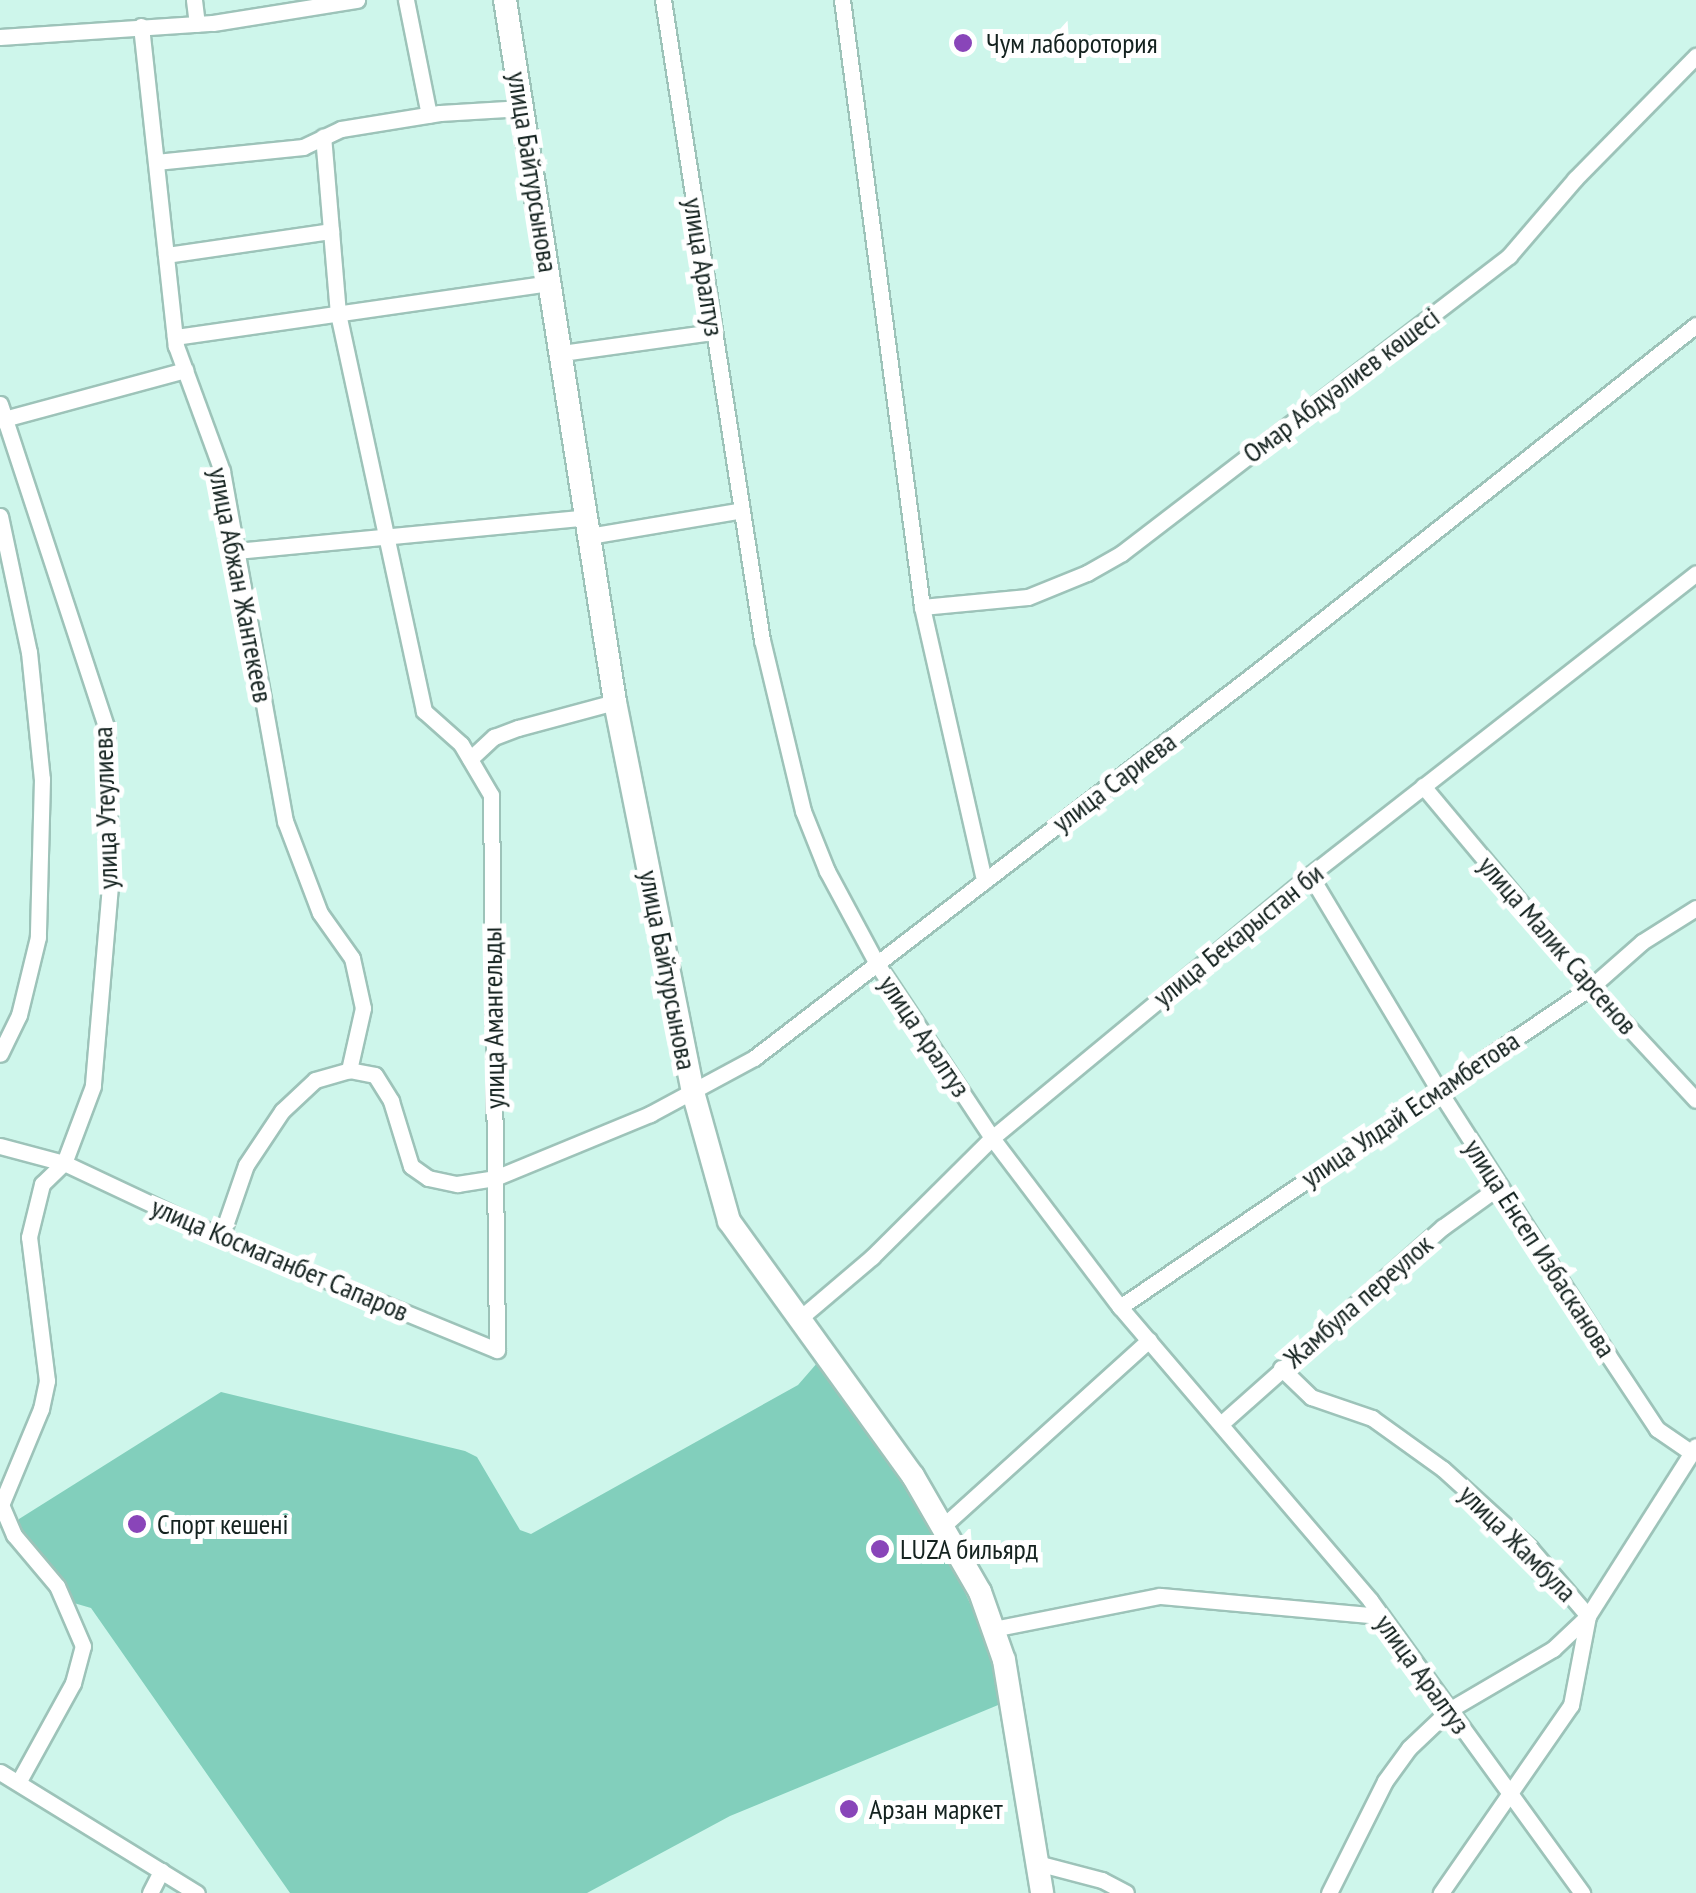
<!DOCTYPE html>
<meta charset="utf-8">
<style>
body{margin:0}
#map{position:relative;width:1696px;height:1893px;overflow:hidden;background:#cef6eb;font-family:"PT Sans Narrow",sans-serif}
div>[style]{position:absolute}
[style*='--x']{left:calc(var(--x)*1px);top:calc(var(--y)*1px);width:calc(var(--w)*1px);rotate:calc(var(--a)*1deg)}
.green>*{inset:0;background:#82cfbc}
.roads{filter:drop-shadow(2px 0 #9dc3b9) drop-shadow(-2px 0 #9dc3b9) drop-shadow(0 2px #9dc3b9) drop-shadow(0 -2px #9dc3b9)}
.street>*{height:15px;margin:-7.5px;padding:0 7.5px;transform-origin:7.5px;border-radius:7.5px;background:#fff}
.secondary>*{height:22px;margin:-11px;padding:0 11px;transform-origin:11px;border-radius:11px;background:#fff}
.dots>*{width:28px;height:28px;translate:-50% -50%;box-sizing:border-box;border:5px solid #fff;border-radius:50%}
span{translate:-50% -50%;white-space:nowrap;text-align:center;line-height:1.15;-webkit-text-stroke:10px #fff;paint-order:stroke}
.poi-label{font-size:28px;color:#14221f}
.left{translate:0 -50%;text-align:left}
.street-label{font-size:28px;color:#14221f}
</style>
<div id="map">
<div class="green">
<div style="clip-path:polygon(818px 1362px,899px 1475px,951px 1562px,980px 1625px,1003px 1703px,730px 1816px,587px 1893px,290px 1893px,91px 1608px,67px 1601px,16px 1528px,19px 1519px,221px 1392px,465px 1451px,477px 1457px,520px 1530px,531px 1534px,798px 1385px)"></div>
</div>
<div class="roads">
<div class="street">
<div style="--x:194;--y:0;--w:24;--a:83"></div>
<div style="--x:406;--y:0;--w:117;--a:78.7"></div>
<div style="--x:663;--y:0;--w:648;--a:81.21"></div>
<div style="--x:762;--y:640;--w:176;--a:76.5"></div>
<div style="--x:803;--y:811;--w:65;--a:68.2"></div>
<div style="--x:827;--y:871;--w:106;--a:61.7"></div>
<div style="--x:877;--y:964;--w:209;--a:56.5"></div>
<div style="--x:992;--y:1138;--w:212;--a:52.9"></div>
<div style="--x:1120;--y:1307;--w:385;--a:49.5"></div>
<div style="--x:1370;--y:1600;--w:362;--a:54.1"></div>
<div style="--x:842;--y:0;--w:612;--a:82.49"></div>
<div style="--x:922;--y:607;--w:281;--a:77.2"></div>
<div style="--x:141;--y:26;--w:322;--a:83.8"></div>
<div style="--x:176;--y:346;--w:133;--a:69.8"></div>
<div style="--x:222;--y:471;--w:356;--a:79.8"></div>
<div style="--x:285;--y:821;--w:98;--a:69.2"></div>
<div style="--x:320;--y:913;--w:55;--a:54.6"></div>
<div style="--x:352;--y:958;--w:51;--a:77.6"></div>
<div style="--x:363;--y:1008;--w:64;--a:102.7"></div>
<div style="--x:0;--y:37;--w:213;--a:-3.8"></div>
<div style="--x:213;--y:23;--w:146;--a:-9.1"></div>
<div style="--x:156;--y:162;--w:148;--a:-5.8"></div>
<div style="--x:303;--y:147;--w:42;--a:-25.3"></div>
<div style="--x:341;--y:129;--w:100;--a:-9.2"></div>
<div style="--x:440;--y:113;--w:83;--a:-3.4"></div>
<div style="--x:166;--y:255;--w:167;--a:-8.3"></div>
<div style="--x:175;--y:337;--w:381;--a:-8.2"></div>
<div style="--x:562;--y:353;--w:153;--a:-7.9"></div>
<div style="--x:0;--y:404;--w:339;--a:71.8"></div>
<div style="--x:106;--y:726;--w:148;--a:88.1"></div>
<div style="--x:111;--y:874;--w:213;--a:94.9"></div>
<div style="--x:93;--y:1086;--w:82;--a:110.6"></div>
<div style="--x:0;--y:420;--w:192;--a:-15.1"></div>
<div style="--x:0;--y:516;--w:139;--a:78"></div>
<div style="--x:29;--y:652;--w:128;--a:84.2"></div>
<div style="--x:42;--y:779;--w:158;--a:91.5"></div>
<div style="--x:38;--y:937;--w:80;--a:103.7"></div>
<div style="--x:19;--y:1015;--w:43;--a:116"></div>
<div style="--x:589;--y:536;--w:155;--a:-9.6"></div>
<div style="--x:236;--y:551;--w:353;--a:-5.5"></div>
<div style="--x:922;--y:607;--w:106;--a:-5.4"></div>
<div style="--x:1028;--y:597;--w:64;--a:-22.1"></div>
<div style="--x:1087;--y:573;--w:40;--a:-29.7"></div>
<div style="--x:1122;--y:553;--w:488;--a:-37.5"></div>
<div style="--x:1509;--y:256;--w:101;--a:-49.4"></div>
<div style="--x:1575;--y:179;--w:173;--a:-45.5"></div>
<div style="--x:470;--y:759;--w:33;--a:-43"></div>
<div style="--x:494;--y:737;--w:26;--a:-21"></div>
<div style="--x:518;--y:728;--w:100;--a:-15"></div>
<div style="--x:1423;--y:786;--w:262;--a:50.1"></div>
<div style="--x:1591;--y:987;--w:154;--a:47.1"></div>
<div style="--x:1310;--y:875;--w:249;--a:59.1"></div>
<div style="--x:1438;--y:1089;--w:316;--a:57.4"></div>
<div style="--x:1608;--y:1355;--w:89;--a:56.5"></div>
<div style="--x:1657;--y:1429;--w:42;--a:34.4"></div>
<div style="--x:0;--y:1146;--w:66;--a:14.9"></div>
<div style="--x:64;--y:1163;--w:174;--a:25.2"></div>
<div style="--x:221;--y:1237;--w:298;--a:22.3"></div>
<div style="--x:497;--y:1350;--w:555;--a:-90.62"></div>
<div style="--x:491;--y:795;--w:59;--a:-120.5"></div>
<div style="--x:461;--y:744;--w:50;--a:-138.3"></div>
<div style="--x:424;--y:711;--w:406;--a:-102.2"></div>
<div style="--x:338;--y:314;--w:178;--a:-94.8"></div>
<div style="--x:221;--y:1237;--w:76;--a:-70.9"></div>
<div style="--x:246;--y:1165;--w:65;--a:-56.3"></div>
<div style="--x:282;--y:1111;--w:45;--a:-43.2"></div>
<div style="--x:315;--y:1080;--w:35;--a:-16"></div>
<div style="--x:349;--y:1070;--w:26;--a:11"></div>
<div style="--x:375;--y:1075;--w:31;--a:58"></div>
<div style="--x:391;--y:1101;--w:68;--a:72.9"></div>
<div style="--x:411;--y:1166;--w:21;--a:35"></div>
<div style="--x:428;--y:1178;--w:30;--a:12"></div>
<div style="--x:457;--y:1184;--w:38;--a:-9"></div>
<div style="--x:495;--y:1178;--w:168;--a:-22.4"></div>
<div style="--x:650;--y:1114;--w:118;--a:-28.3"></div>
<div style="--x:754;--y:1058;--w:635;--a:-37.52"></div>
<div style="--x:1258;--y:671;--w:558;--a:-38.31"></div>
<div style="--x:1120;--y:1307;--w:569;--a:-34.19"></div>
<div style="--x:1591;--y:987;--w:68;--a:-41.4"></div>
<div style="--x:1642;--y:942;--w:64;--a:-32.2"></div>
<div style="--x:799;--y:1319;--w:96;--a:-40.3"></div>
<div style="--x:872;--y:1257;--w:169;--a:-44.8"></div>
<div style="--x:992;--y:1138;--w:413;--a:-39.6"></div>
<div style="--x:1310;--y:875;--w:490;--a:-38"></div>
<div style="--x:1281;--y:1368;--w:42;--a:44"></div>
<div style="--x:1311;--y:1397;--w:65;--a:19"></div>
<div style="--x:1372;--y:1418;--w:87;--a:35.7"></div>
<div style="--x:1443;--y:1469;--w:118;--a:42.2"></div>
<div style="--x:1530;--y:1548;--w:89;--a:49.5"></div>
<div style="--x:1588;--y:1616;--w:91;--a:100.8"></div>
<div style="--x:1571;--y:1705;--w:229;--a:124.7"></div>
<div style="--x:1222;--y:1423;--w:295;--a:-41.6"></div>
<div style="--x:1443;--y:1227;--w:70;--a:-35.7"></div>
<div style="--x:942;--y:1527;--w:279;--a:-42.1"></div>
<div style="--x:993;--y:1629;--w:170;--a:-11.2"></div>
<div style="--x:1160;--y:1596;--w:222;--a:5.2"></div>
<div style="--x:0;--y:1772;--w:231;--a:31.6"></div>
<div style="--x:19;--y:1781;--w:112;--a:-61.1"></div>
<div style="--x:73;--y:1683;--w:38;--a:-75"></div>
<div style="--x:83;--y:1646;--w:65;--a:-113.4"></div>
<div style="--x:57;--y:1586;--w:67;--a:-130.1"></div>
<div style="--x:14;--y:1535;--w:33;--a:-113"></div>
<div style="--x:1;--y:1505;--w:104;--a:-67.4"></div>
<div style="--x:41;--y:1409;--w:29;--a:-78"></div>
<div style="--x:47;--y:1381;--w:145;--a:-97.1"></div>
<div style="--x:29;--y:1237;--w:55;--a:-76.2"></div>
<div style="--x:42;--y:1184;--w:30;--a:-44"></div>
<div style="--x:1037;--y:1863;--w:67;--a:14.7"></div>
<div style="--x:1102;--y:1880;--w:27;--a:28"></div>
<div style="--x:150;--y:1893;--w:25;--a:-63"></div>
<div style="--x:1329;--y:1893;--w:125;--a:-63.4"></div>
<div style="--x:1385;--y:1781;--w:41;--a:-54"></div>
<div style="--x:1409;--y:1748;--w:55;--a:-43.5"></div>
<div style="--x:1449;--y:1710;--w:121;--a:-30.4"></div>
<div style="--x:1553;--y:1649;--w:48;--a:-43.3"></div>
<div style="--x:1588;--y:1616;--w:201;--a:-57.6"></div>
</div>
<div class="secondary">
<div style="--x:505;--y:0;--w:711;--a:81.09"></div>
<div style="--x:615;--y:702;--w:398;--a:78.7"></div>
<div style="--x:693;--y:1092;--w:134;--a:74.4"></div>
<div style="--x:729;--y:1221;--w:314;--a:54.2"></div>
<div style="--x:913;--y:1476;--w:134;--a:60"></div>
<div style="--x:980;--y:1592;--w:72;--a:70.6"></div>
<div style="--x:1004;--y:1660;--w:236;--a:80.7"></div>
</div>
</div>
<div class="dots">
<div style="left:963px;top:43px;background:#8945b9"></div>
<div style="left:137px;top:1524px;background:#8945b9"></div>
<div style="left:880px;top:1549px;background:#8945b9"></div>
<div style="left:849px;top:1809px;background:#8945b9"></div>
</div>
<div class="poi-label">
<span class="left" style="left:986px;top:43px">Чум лаборотория</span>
<span class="left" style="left:157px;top:1524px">Спорт кешені</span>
<span class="left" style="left:900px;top:1549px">LUZA бильярд</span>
<span class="left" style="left:869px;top:1809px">Арзан маркет</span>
</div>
<div class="street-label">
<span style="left:533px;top:172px;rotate:81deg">улица Байтурсынова</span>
<span style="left:704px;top:267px;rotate:81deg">улица Аралтуз</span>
<span style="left:1341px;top:385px;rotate:-37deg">Омар Абдуәлиев көшесі</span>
<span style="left:241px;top:585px;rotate:79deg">улица Абжан Жантекеев</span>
<span style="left:1114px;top:782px;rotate:-37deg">улица Сариева</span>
<span style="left:105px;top:808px;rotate:-92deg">улица Утеулиева</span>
<span style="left:1238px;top:935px;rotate:-39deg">улица Бекарыстан би</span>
<span style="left:1558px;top:945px;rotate:49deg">улица Малик Сарсенов</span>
<span style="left:668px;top:970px;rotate:79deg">улица Байтурсынова</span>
<span style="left:493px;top:1018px;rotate:-91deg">улица Амангельды</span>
<span style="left:925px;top:1036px;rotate:56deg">улица Аралтуз</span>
<span style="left:1410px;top:1109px;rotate:-34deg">улица Улдай Есмамбетова</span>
<span style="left:1540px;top:1248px;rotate:57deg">улица Енсеп Избасканова</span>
<span style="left:280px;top:1259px;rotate:23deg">улица Космаганбет Сапаров</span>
<span style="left:1358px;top:1301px;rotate:-41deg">Жамбула переулок</span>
<span style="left:1518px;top:1543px;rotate:45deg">улица Жамбула</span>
<span style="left:1423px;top:1674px;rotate:54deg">улица Аралтуз</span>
</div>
</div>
